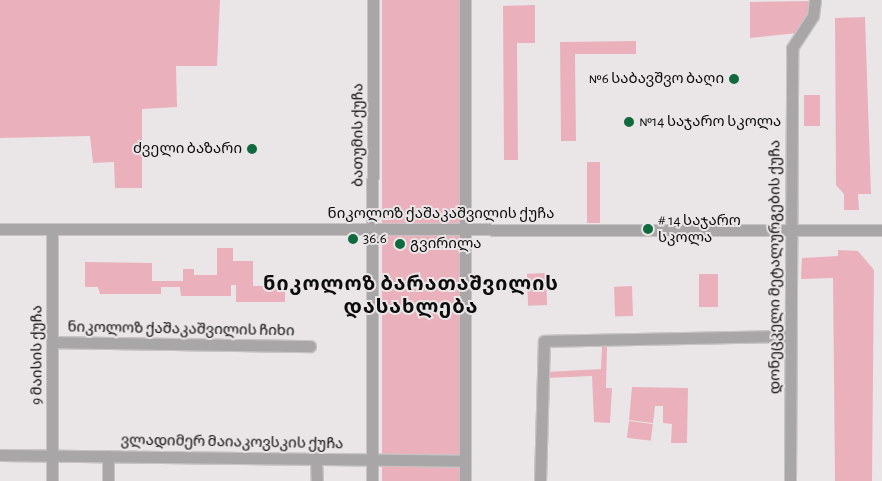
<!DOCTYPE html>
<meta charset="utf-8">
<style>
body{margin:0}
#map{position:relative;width:882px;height:481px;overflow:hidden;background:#eae6e7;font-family:"Alegreya Sans","Noto Sans Georgian",sans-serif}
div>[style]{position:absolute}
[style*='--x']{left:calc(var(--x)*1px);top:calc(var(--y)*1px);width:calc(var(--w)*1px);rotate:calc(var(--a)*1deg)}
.green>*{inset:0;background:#eab1bc;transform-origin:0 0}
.roads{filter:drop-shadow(1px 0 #c7c3c4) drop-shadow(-1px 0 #c7c3c4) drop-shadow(0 1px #c7c3c4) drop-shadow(0 -1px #c7c3c4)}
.minor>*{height:11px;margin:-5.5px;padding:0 5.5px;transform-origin:5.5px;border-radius:5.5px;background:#a8a6a6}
.dots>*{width:14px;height:14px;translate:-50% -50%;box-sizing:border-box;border:2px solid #eae6e7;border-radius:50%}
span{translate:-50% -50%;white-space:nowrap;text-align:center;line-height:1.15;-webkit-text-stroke:4px #eae6e7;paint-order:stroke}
.poi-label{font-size:15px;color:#0d0c0c}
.right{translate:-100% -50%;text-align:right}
.left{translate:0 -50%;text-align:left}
.street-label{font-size:15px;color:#0d0c0c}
.district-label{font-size:20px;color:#0d0c0c;font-weight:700;letter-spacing:1px}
</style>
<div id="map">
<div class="green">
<div style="clip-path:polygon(0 0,220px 0,217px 66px,176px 66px,177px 107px,142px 109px,142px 188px,115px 188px,114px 162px,93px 163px,90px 136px,0 138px)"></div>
<div style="left:382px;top:0;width:77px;height:481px"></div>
<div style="clip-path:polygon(811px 1px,811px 14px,797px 33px,750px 38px,750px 2px)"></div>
<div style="clip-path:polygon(535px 5px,535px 43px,517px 43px,518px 160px,504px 160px,503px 6px)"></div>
<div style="clip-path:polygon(865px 17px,871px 194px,858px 194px,859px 210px,844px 210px,844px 194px,836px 185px,835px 18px)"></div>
<div style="clip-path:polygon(636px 41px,636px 54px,575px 54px,576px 141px,561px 141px,560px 42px)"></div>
<div style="left:804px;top:95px;width:16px;height:31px"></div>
<div style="left:587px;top:162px;width:13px;height:61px"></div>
<div style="clip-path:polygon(217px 248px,233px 248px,233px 261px,253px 261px,253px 286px,285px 286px,285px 302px,236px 302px,236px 285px,231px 285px,231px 296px,181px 296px,180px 287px,161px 287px,161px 294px,100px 294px,98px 287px,85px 287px,85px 262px,152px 263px,152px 281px,183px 281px,183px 269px,194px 269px,194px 275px,217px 275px)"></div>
<div style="clip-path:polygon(838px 250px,858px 251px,874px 270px,872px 481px,835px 481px,833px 278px,801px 279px,802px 258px,838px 256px)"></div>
<div style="left:546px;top:273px;width:32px;height:19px;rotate:88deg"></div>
<div style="left:699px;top:274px;width:19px;height:33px"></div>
<div style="left:632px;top:286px;width:30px;height:18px;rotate:88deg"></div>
<div style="clip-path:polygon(602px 347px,607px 347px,606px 388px,612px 388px,610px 423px,594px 422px,592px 376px,547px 378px,546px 372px,601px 369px)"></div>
<div style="clip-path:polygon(632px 387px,688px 388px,687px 443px,671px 443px,672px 424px,663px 423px,663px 406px,655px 406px,653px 423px,629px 420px)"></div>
<div style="left:629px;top:421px;width:24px;height:17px;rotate:7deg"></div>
</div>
<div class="roads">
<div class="minor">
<div style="--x:0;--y:229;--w:882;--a:0.06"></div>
<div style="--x:52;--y:342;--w:258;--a:0.9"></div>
<div style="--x:0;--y:455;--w:465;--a:0.7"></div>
<div style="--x:316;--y:458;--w:23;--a:88"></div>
<div style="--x:52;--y:481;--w:252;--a:-90"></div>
<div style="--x:108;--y:481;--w:25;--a:-90"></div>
<div style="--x:372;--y:481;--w:481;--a:-89.9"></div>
<div style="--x:465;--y:481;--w:481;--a:-90"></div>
<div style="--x:540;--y:481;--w:140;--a:-88.4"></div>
<div style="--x:544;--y:341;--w:246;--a:-1.2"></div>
<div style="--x:790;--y:481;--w:433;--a:-89.7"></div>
<div style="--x:792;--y:48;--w:38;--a:-57"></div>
<div style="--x:813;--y:16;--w:16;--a:-83"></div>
</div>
</div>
<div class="dots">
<div style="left:734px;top:79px;background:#0f6a3e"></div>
<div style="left:629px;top:122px;background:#0f6a3e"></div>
<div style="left:252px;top:149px;background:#0f6a3e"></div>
<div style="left:648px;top:229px;background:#0f6a3e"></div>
<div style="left:353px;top:239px;background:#0f6a3e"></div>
<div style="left:400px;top:244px;background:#0f6a3e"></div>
</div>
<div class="poi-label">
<span class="right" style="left:724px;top:79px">№6 საბავშვო ბაღი</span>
<span class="left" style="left:639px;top:122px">№14 საჯარო სკოლა</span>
<span class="right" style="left:242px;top:149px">ძველი ბაზარი</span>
<span class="left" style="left:658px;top:229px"># 14 საჯარო<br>სკოლა</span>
<span class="left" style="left:363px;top:239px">36.6</span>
<span class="left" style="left:410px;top:244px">გვირილა</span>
</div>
<div class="street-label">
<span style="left:358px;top:135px;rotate:-90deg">ბათუმის ქუჩა</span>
<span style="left:441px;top:214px">ნიკოლოზ ქაშაკაშვილის ქუჩა</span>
<span style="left:775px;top:267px;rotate:-90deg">დონეცკელი მეტალურგების ქუჩა</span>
<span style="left:181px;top:329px;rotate:1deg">ნიკოლოზ ქაშაკაშვილის ჩიხი</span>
<span style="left:37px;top:355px;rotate:-90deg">9 მაისის ქუჩა</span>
<span style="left:232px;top:442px;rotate:1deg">ვლადიმერ მაიაკოვსკის ქუჩა</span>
</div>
<div class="district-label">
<span style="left:411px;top:296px">ნიკოლოზ ბარათაშვილის<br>დასახლება</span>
</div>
</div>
